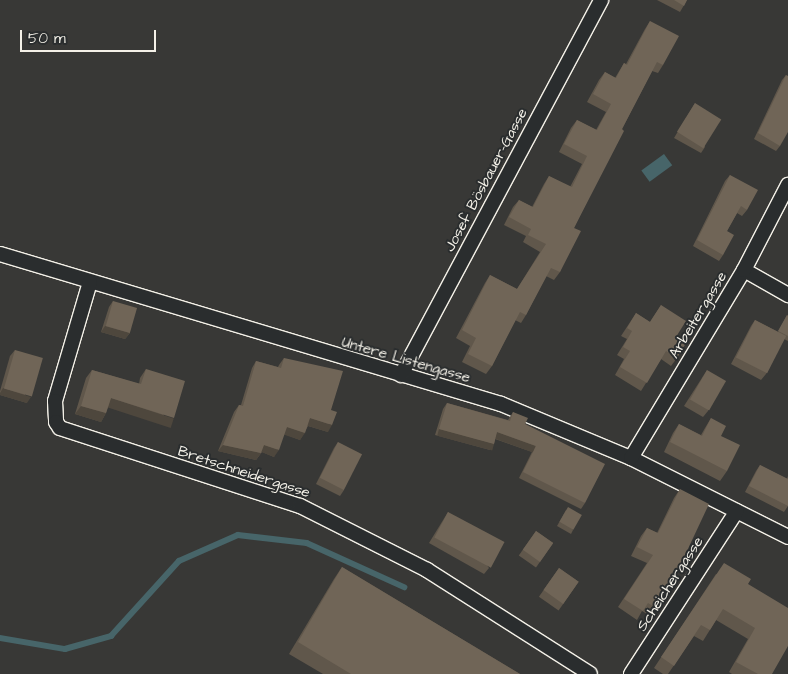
<!DOCTYPE html>
<meta charset="utf-8">
<style>
body{margin:0}
#map{position:relative;width:788px;height:674px;overflow:hidden;background:#383836;font-family:"Architects Daughter",sans-serif}
div>[style]{position:absolute}
[style*='--x']{left:calc(var(--x)*1px);top:calc(var(--y)*1px);width:calc(var(--w)*1px);rotate:calc(var(--a)*1deg)}
.water>*{inset:0;background:#476569;transform-origin:0 0}
.stream>*{height:5.5px;margin:-2.75px;padding:0 2.75px;transform-origin:2.75px;border-radius:2.75px;background:#476569}
.roads{filter:drop-shadow(1px 0 #f4f1e8) drop-shadow(-1px 0 #f4f1e8) drop-shadow(0 1px #f4f1e8) drop-shadow(0 -1px #f4f1e8)}
.street>*{height:14px;margin:-7px;padding:0 7px;transform-origin:7px;border-radius:7px;background:#2a2d2e}
.wall>*{inset:0;background:#60574b;transform-origin:0 0}
.shaded-wall>*{inset:0;background:#4e473d;transform-origin:0 0}
.building>*{inset:0;background:#706557;transform-origin:0 0}
span{translate:-50% -50%;white-space:nowrap;text-align:center;line-height:1.15;-webkit-text-stroke:4px #2a2d2e;paint-order:stroke}
.street-label{font-size:15px;color:#f4f1e8}
.scale{position:absolute;left:20px;top:30px;width:136px;height:22px;box-sizing:border-box;border:2px solid #f4f1e8;border-top:0;padding-left:6px;font-size:15px;line-height:18px;white-space:nowrap;color:#f4f1e8;-webkit-text-stroke:4px #2a2d2e;paint-order:stroke}
</style>
<div id="map">
<div class="water">
<div style="left:664px;top:154px;width:14px;height:28px;rotate:54deg"></div>
</div>
<div class="stream">
<div style="--x:0;--y:638;--w:66;--a:9.6"></div>
<div style="--x:65;--y:649;--w:48;--a:-15.8"></div>
<div style="--x:111;--y:636;--w:101;--a:-47.8"></div>
<div style="--x:179;--y:561;--w:64;--a:-23.8"></div>
<div style="--x:238;--y:535;--w:69;--a:6.6"></div>
<div style="--x:307;--y:543;--w:107;--a:24.4"></div>
</div>
<div class="roads">
<div class="street">
<div style="--x:0;--y:254;--w:523;--a:16.67"></div>
<div style="--x:501;--y:404;--w:141;--a:22.6"></div>
<div style="--x:631;--y:458;--w:176;--a:26.7"></div>
<div style="--x:744;--y:270;--w:51;--a:29.6"></div>
<div style="--x:90;--y:282;--w:124;--a:106.4"></div>
<div style="--x:55;--y:401;--w:21;--a:87"></div>
<div style="--x:56;--y:422;--w:7;--a:56"></div>
<div style="--x:60;--y:428;--w:252;--a:18"></div>
<div style="--x:300;--y:506;--w:142;--a:26.7"></div>
<div style="--x:427;--y:570;--w:193;--a:32.5"></div>
<div style="--x:401;--y:375;--w:425;--a:-61.9"></div>
<div style="--x:631;--y:458;--w:219;--a:-59"></div>
<div style="--x:744;--y:270;--w:96;--a:-62.6"></div>
<div style="--x:631;--y:674;--w:194;--a:-57"></div>
</div>
</div>
<div class="wall">
<div style="clip-path:polygon(657px 0,687px 0,680px 12px)"></div>
<div style="clip-path:polygon(650px 21px,663px 65px,658px 73px,652px 71px,622px 129px,574px 228px,560px 272px,554px 280px,546px 276px,526px 315px,521px 323px,515px 320px,492px 366px,486px 374px,462px 362px,470px 346px,456px 338px,485px 283px,490px 275px,517px 289px,540px 252px,523px 242px,526px 236px,504px 225px,513px 207px,519px 200px,532px 207px,544px 184px,549px 176px,570px 187px,582px 164px,559px 152px,571px 128px,577px 120px,596px 130px,606px 112px,587px 102px,599px 80px,605px 72px,615px 78px,624px 63px,626px 64px,645px 29px)"></div>
<div style="clip-path:polygon(786px 75px,780px 146px,776px 151px,754px 139px,782px 80px)"></div>
<div style="clip-path:polygon(695px 103px,705px 147px,701px 153px,674px 138px)"></div>
<div style="clip-path:polygon(730px 175px,747px 210px,742px 216px,737px 213px,727px 231px,723px 255px,719px 261px,693px 246px,725px 181px)"></div>
<div style="clip-path:polygon(113px 301px,130px 333px,125px 339px,101px 332px,109px 307px)"></div>
<div style="clip-path:polygon(661px 305px,676px 337px,677px 358px,671px 366px,661px 359px,641px 391px,615px 375px,624px 359px,617px 355px,627px 339px,621px 336px,636px 313px,650px 322px)"></div>
<div style="clip-path:polygon(787px 315px,788px 316px,788px 341px,784px 339px,766px 374px,761px 380px,731px 364px,751px 326px,755px 320px,778px 332px)"></div>
<div style="clip-path:polygon(15px 350px,27px 403px,0 395px,0 391px,10px 356px)"></div>
<div style="clip-path:polygon(284px 358px,331px 410px,328px 432px,308px 426px,300px 440px,284px 434px,274px 457px,262px 452px,256px 460px,218px 451px,234px 412px,239px 405px,241px 405px,252px 368px,256px 361px,278px 367px,279px 365px)"></div>
<div style="clip-path:polygon(146px 369px,168px 426px,108px 407px,106px 413px,101px 422px,75px 414px,86px 378px,92px 370px,139px 384px,140px 378px)"></div>
<div style="clip-path:polygon(707px 370px,708px 411px,703px 417px,684px 406px)"></div>
<div style="clip-path:polygon(447px 403px,508px 420px,513px 412px,525px 424px,585px 503px,581px 509px,519px 478px,532px 452px,495px 439px,494px 444px,490px 450px,435px 435px,443px 409px)"></div>
<div style="clip-path:polygon(711px 418px,727px 471px,720px 481px,664px 452px,673px 433px,679px 424px,701px 435px,705px 428px)"></div>
<div style="clip-path:polygon(338px 442px,344px 490px,340px 496px,316px 484px,334px 448px)"></div>
<div style="clip-path:polygon(760px 465px,787px 479px,788px 476px,788px 506px,784px 512px,745px 492px,756px 471px)"></div>
<div style="clip-path:polygon(680px 489px,679px 568px,647px 614px,642px 611px,637px 620px,618px 607px,647px 563px,631px 556px,641px 536px,647px 528px,657px 533px,674px 498px)"></div>
<div style="clip-path:polygon(566px 510px,573px 530px,571px 534px,557px 526px)"></div>
<div style="clip-path:polygon(448px 512px,489px 568px,484px 574px,429px 543px)"></div>
<div style="left:536px;top:531px;width:21px;height:30px;rotate:35deg"></div>
<div style="clip-path:polygon(342px 567px,520px 674px,323px 674px,289px 654px,334px 579px)"></div>
<div style="left:559px;top:568px;width:24px;height:35px;rotate:35deg"></div>
<div style="clip-path:polygon(716px 574px,748px 584px,772px 674px,732px 674px,729px 672px,748px 639px,716px 620px,703px 641px,694px 636px,668px 674px,663px 674px,654px 668px)"></div>
</div>
<div class="shaded-wall">
<div style="clip-path:polygon(105px 326px,130px 333px,125px 339px,101px 332px)"></div>
<div style="clip-path:polygon(3px 388px,31px 397px,27px 403px,0 395px,0 393px)"></div>
<div style="left:111px;top:398px;width:66px;height:10px;rotate:18deg"></div>
<div style="clip-path:polygon(81px 406px,106px 413px,101px 422px,75px 414px)"></div>
<div style="clip-path:polygon(310px 418px,332px 425px,328px 432px,305px 425px)"></div>
<div style="clip-path:polygon(287px 427px,305px 433px,300px 440px,282px 434px)"></div>
<div style="left:439px;top:429px;width:57px;height:7px;rotate:15deg"></div>
<div style="left:497px;top:432px;width:41px;height:7px;rotate:20deg"></div>
<div style="clip-path:polygon(223px 445px,261px 453px,256px 460px,218px 451px)"></div>
<div style="clip-path:polygon(264px 445px,279px 450px,274px 457px,259px 451px)"></div>
</div>
<div class="building">
<div style="clip-path:polygon(674px 0,687px 0,684px 6px)"></div>
<div style="clip-path:polygon(650px 21px,679px 36px,663px 65px,657px 62px,622px 129px,624px 131px,574px 228px,581px 231px,560px 272px,551px 268px,526px 315px,520px 312px,492px 366px,468px 354px,476px 338px,462px 330px,490px 275px,517px 289px,546px 244px,528px 235px,531px 229px,509px 217px,519px 200px,533px 207px,549px 176px,572px 187px,587px 156px,564px 144px,577px 120px,597px 130px,611px 104px,593px 94px,605px 72px,616px 78px,624px 63px,627px 65px)"></div>
<div style="clip-path:polygon(786px 75px,788px 76px,788px 132px,780px 146px,758px 133px)"></div>
<div style="left:695px;top:103px;width:31px;height:34px;rotate:32deg"></div>
<div style="clip-path:polygon(730px 175px,758px 190px,747px 210px,741px 206px,727px 231px,734px 235px,723px 255px,697px 240px)"></div>
<div style="left:113px;top:301px;width:25px;height:26px;rotate:16deg"></div>
<div style="clip-path:polygon(661px 305px,686px 321px,676px 337px,686px 343px,677px 358px,666px 351px,647px 383px,620px 367px,630px 351px,623px 347px,632px 331px,627px 328px,636px 313px,650px 322px)"></div>
<div style="clip-path:polygon(787px 315px,788px 316px,788px 336px,778px 331px)"></div>
<div style="left:755px;top:320px;width:35px;height:42px;rotate:27deg"></div>
<div style="left:15px;top:350px;width:29px;height:40px;rotate:16deg"></div>
<div style="clip-path:polygon(284px 358px,343px 371px,331px 410px,337px 412px,332px 425px,310px 418px,305px 433px,287px 427px,279px 450px,264px 445px,261px 453px,223px 445px,239px 405px,243px 406px,256px 361px,281px 368px)"></div>
<div style="clip-path:polygon(146px 369px,185px 381px,174px 418px,111px 398px,106px 413px,81px 406px,92px 370px,141px 384px)"></div>
<div style="left:707px;top:370px;width:22px;height:34px;rotate:30deg"></div>
<div style="clip-path:polygon(447px 403px,510px 421px,513px 412px,528px 418px,525px 424px,605px 464px,585px 503px,523px 472px,536px 446px,497px 432px,494px 444px,439px 429px)"></div>
<div style="clip-path:polygon(711px 418px,726px 426px,721px 436px,740px 445px,727px 471px,670px 442px,679px 424px,702px 436px)"></div>
<div style="left:338px;top:442px;width:27px;height:40px;rotate:27deg"></div>
<div style="clip-path:polygon(760px 465px,788px 479px,788px 506px,749px 486px)"></div>
<div style="clip-path:polygon(680px 489px,709px 504px,679px 568px,653px 606px,648px 603px,643px 611px,624px 599px,653px 555px,637px 547px,647px 528px,658px 533px)"></div>
<div style="left:568px;top:507px;width:16px;height:17px;rotate:30deg"></div>
<div style="left:448px;top:512px;width:64px;height:29px;rotate:28deg"></div>
<div style="left:536px;top:531px;width:21px;height:23px;rotate:35deg"></div>
<div style="clip-path:polygon(724px 563px,751px 579px,748px 584px,788px 608px,788px 646px,772px 674px,758px 674px,736px 662px,755px 628px,723px 609px,710px 630px,701px 625px,674px 666px,661px 657px)"></div>
<div style="clip-path:polygon(342px 567px,520px 674px,351px 674px,298px 642px)"></div>
<div style="left:559px;top:568px;width:24px;height:27px;rotate:35deg"></div>
</div>
<div class="street-label">
<span style="left:486px;top:180px;rotate:-62deg">Josef Bösbauer-Gasse</span>
<span style="left:698px;top:315px;rotate:-59deg">Arbeitergasse</span>
<span style="left:406px;top:360px;rotate:16deg">Untere Listengasse</span>
<span style="left:244px;top:472px;rotate:18deg">Bretschneidergasse</span>
<span style="left:670px;top:584px;rotate:-57deg">Scheichergasse</span>
</div>
<div class="scale">50 m</div>
</div>
